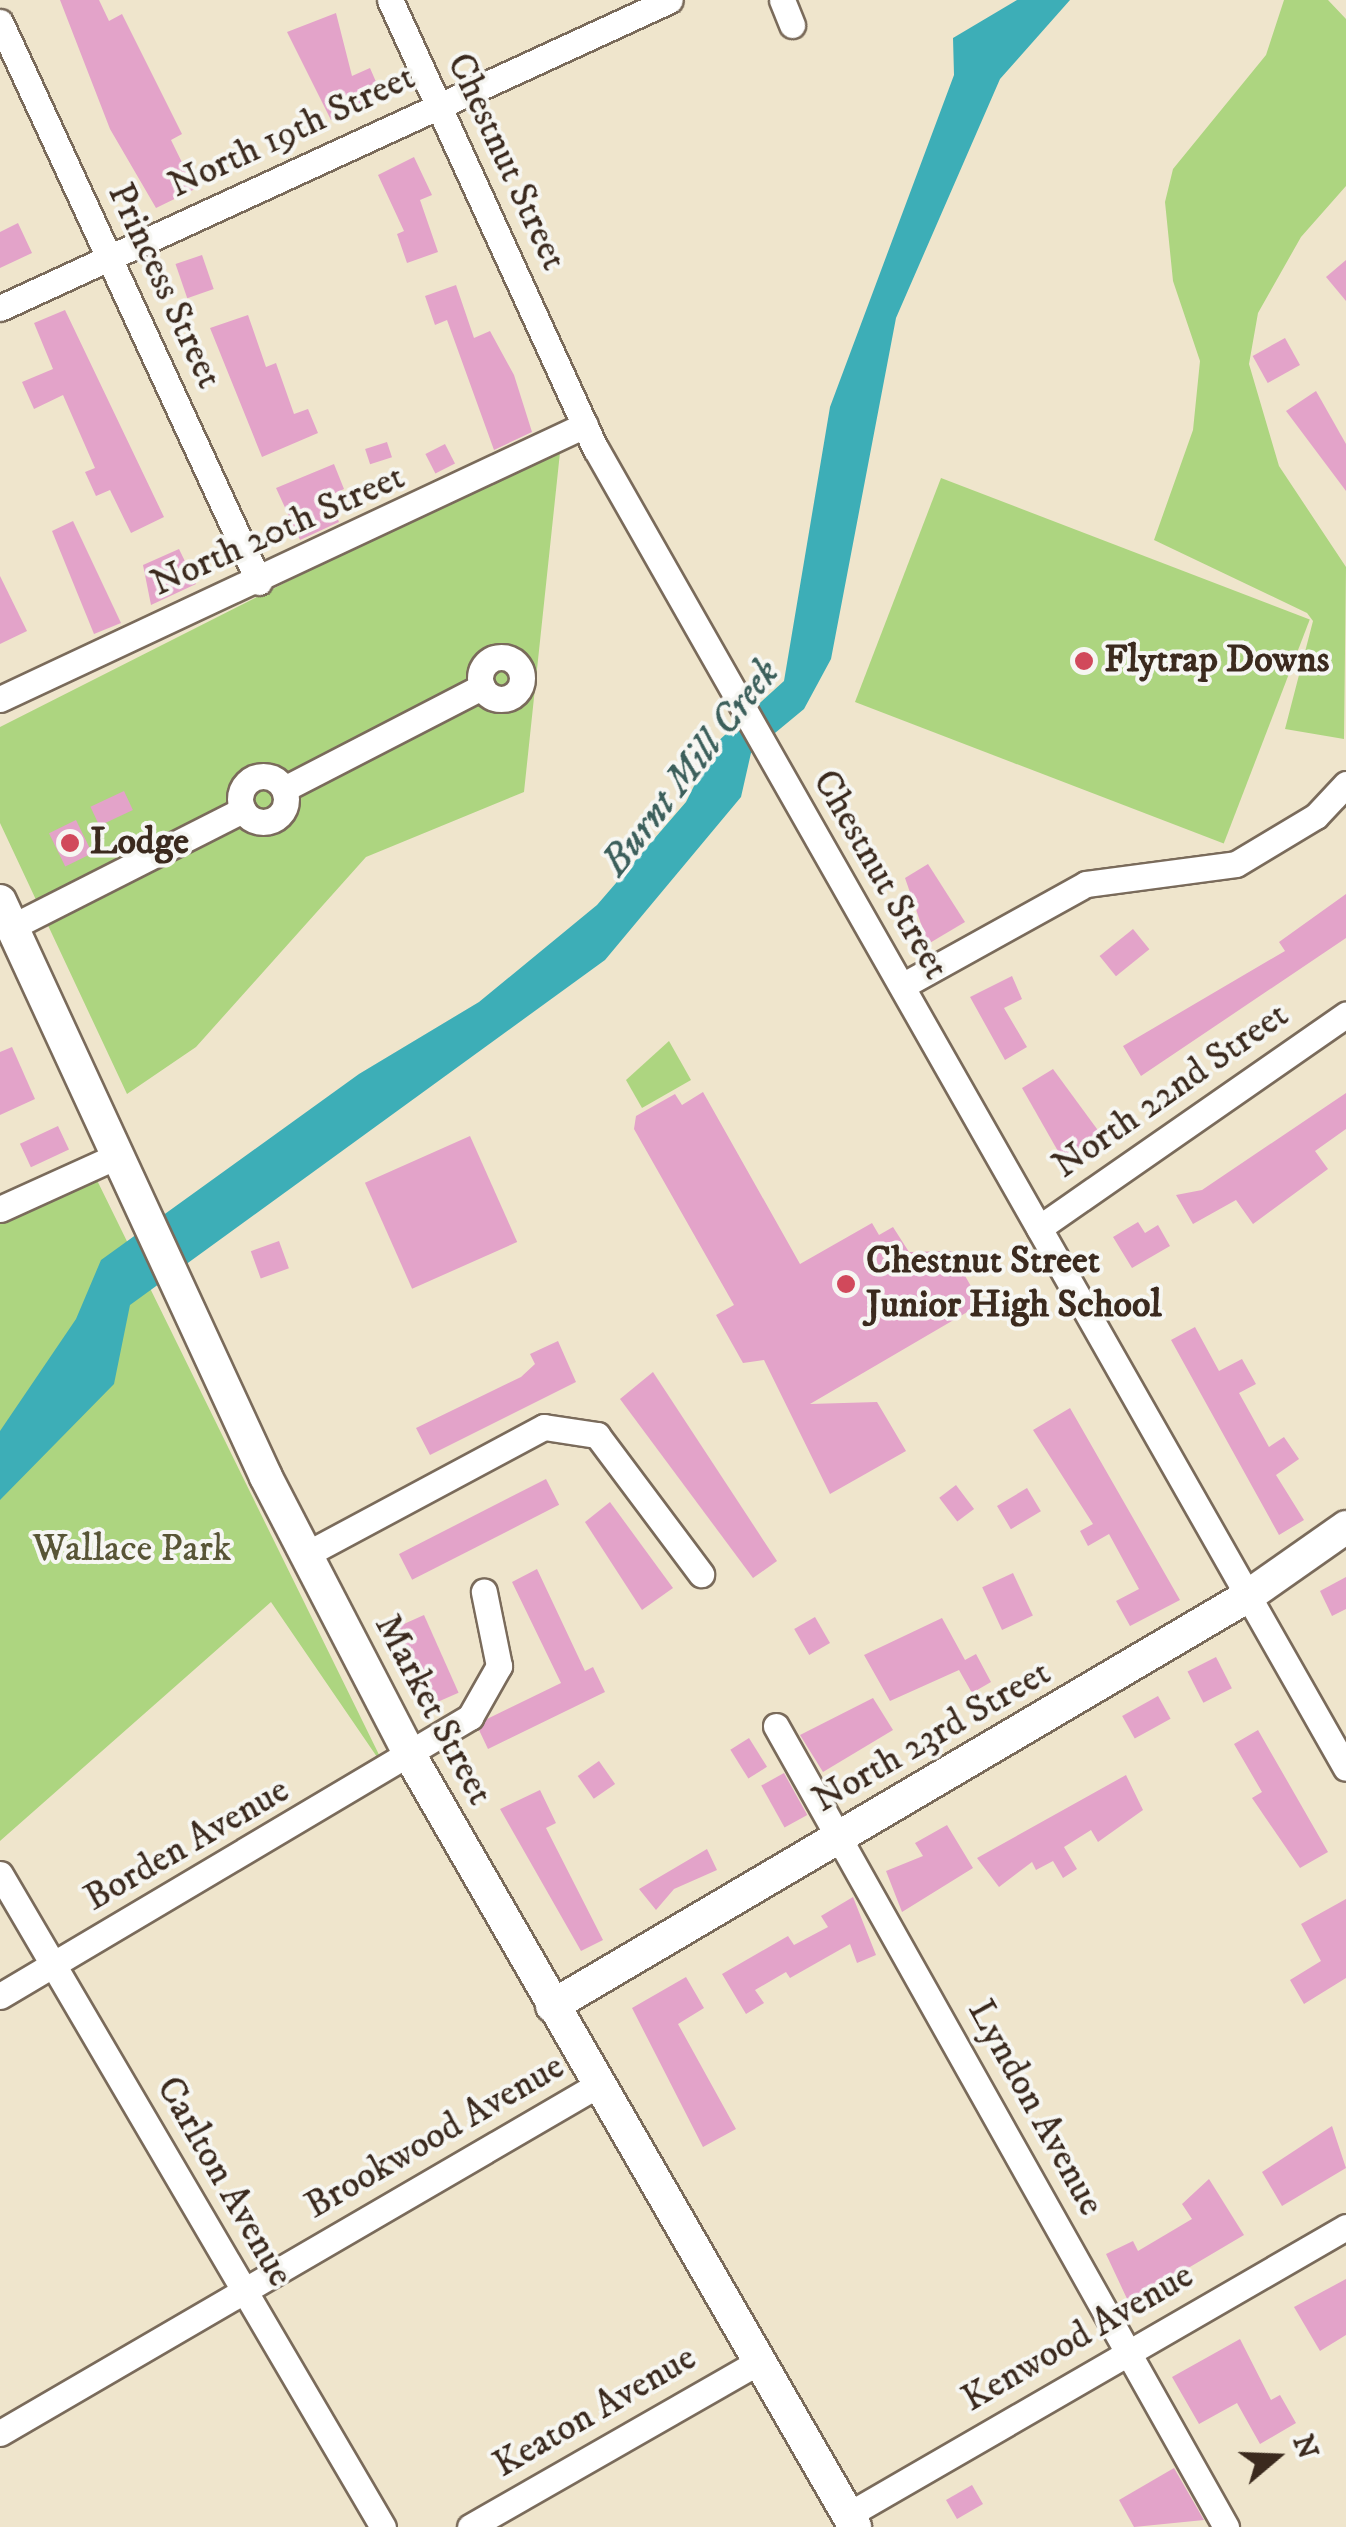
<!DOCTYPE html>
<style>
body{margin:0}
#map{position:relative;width:1346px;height:2527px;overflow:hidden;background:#efe5cc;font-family:"IM FELL DW Pica",serif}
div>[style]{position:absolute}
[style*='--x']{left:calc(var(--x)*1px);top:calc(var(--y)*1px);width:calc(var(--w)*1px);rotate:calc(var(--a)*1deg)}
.green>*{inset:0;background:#add580;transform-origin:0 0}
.water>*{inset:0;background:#3daeb7}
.building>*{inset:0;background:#e3a3c9;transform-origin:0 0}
.roads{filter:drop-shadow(2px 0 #7a6b5b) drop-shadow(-2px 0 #7a6b5b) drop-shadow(0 2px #7a6b5b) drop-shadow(0 -2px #7a6b5b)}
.minor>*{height:25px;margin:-12.5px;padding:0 12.5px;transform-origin:12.5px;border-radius:12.5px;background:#fff}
.minor>.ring{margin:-12.5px;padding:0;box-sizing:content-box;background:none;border:25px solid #fff;border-radius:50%}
.major>*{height:32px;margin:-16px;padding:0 16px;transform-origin:16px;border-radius:16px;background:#fff}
.dots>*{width:28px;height:28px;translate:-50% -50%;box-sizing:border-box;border:5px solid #f6f6f2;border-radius:50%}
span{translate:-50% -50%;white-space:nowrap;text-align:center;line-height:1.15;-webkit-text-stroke:8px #f6f6f2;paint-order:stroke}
.street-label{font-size:38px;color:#3b2a1e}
.poi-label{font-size:38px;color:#3b2a1e;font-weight:700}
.left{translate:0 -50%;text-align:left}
.park-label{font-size:38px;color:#585536}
.water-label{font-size:40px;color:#3c5f5b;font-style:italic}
.north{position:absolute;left:1226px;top:2407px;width:100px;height:100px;-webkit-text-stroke:8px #f6f6f2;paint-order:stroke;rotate:71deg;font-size:28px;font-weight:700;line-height:40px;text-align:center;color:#3b2a1e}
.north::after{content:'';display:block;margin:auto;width:35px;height:45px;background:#3b2a1e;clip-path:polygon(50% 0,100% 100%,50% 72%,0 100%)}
</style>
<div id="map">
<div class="green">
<div style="clip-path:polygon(1284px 0,1328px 0,1346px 19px,1346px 186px,1301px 237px,1258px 313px,1249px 364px,1279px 466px,1346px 567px,1344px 739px,1285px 729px,1313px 621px,1307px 613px,1154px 540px,1193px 430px,1200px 361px,1173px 281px,1165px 202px,1173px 169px,1266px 55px)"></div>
<div style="clip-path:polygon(561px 443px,524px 792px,366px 857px,196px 1047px,127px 1094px,0 823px,0 727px)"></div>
<div style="left:941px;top:478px;width:395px;height:240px;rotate:21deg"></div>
<div style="clip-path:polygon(669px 1041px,691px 1080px,642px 1108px,626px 1080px)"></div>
<div style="clip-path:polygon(91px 1168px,388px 1773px,271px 1602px,0 1841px,0 1209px)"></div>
</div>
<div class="water">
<div style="clip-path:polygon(1017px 0,1070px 0,1000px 79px,896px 318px,831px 659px,804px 709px,751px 753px,741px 797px,605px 960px,130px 1305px,114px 1384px,0 1500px,0 1431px,76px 1319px,101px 1260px,359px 1074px,479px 1002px,597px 905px,686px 802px,715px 744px,784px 681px,830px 407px,954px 75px,953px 38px)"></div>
</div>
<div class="building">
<div style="clip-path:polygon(60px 0,99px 0,109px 21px,122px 14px,182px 134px,171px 140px,195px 189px,156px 208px,110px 129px)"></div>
<div style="clip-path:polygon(336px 13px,352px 76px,370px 68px,383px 98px,331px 120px,287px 32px)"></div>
<div style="clip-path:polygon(414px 157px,432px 195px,420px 200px,438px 252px,407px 263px,397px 234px,404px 231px,378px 175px)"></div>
<div style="clip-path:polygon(18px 223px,32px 253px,0 268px,0 232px)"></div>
<div style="left:202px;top:255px;width:36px;height:28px;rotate:71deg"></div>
<div style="clip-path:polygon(1346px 260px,1346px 301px,1326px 277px)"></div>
<div style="clip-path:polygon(456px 285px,474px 338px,490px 331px,514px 375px,532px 432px,494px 450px,447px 320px,435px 325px,425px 296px)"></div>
<div style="clip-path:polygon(65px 310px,164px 517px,131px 533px,110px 490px,96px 496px,85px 472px,95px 468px,63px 395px,34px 409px,22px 382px,53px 369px,34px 323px)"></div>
<div style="clip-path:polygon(248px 315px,266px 367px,276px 363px,294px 414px,308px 409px,318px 433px,262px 457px,210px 328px)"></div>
<div style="left:1285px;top:338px;width:31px;height:37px;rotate:61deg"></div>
<div style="clip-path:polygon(1316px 391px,1346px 444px,1346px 491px,1286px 411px)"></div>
<div style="left:387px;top:442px;width:16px;height:23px;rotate:72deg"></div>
<div style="left:445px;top:444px;width:22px;height:22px;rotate:63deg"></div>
<div style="clip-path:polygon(334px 464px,344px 489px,329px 496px,339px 522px,300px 540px,276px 488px)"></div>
<div style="clip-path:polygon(73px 521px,121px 623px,94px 634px,52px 531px)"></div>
<div style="clip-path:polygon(179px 549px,196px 584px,151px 605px,143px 565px)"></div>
<div style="clip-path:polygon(0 576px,27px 631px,0 644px)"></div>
<div style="left:124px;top:791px;width:21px;height:37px;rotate:65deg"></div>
<div style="left:76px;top:820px;width:37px;height:30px;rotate:64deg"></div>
<div style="clip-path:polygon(928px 864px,965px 922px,928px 944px,905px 878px)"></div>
<div style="clip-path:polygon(1346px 894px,1346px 938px,1141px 1076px,1123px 1046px,1285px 951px,1279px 942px)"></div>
<div style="left:1133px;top:929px;width:26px;height:43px;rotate:51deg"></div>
<div style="clip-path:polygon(1012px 976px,1022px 999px,1004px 1008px,1027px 1047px,1005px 1060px,970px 997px)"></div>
<div style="clip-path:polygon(12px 1047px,35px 1099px,0 1115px,0 1052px)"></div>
<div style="clip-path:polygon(1053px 1069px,1108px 1144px,1067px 1167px,1022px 1088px)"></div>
<div style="clip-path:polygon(703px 1092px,800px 1264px,872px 1223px,879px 1235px,893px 1227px,909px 1252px,951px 1251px,981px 1304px,810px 1404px,877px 1402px,906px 1451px,830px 1494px,764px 1360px,743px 1363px,716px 1315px,734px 1305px,634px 1129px,636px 1116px,675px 1094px,682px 1105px)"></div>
<div style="clip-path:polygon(1346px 1093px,1346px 1129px,1315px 1151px,1328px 1169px,1253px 1224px,1236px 1200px,1193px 1224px,1176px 1195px,1202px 1190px)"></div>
<div style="left:58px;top:1126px;width:26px;height:42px;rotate:65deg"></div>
<div style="left:470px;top:1136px;width:116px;height:115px;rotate:66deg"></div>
<div style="clip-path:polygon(1138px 1222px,1145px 1233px,1158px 1225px,1170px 1246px,1132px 1268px,1113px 1237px)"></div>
<div style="left:279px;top:1241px;width:29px;height:30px;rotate:70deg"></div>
<div style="clip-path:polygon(1195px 1327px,1219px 1371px,1242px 1359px,1256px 1384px,1239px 1393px,1269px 1447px,1284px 1437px,1299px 1459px,1276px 1475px,1304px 1520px,1279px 1535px,1171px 1340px)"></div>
<div style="clip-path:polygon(558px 1341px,576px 1382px,430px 1455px,416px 1428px,521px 1377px,535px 1364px,530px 1354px)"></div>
<div style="clip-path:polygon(653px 1372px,777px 1561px,753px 1578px,620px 1399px)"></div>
<div style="clip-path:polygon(1070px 1408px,1180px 1600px,1130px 1626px,1116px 1601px,1139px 1589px,1109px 1534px,1088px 1546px,1080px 1531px,1093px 1524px,1033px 1430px)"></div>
<div style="left:546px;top:1479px;width:29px;height:165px;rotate:63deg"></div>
<div style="left:956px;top:1485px;width:30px;height:21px;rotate:53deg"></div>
<div style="left:1027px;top:1488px;width:27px;height:35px;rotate:59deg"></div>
<div style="clip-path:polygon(610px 1502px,673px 1588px,642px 1610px,585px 1522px)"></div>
<div style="clip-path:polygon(537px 1569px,585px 1671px,593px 1667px,605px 1692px,488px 1749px,479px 1730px,487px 1719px,561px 1683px,512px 1582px)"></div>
<div style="left:1013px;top:1573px;width:47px;height:34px;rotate:65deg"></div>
<div style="clip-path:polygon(1346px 1577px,1346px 1609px,1332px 1616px,1320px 1591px)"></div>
<div style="left:424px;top:1615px;width:85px;height:30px;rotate:66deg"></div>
<div style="left:815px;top:1617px;width:30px;height:24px;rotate:60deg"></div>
<div style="clip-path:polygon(942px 1618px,965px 1660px,976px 1654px,991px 1682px,972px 1693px,959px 1670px,890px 1701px,864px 1655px)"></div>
<div style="left:1216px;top:1657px;width:35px;height:32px;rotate:63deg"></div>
<div style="left:1158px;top:1696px;width:26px;height:41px;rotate:61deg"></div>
<div style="clip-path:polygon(873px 1698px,893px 1730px,823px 1772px,800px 1735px)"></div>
<div style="clip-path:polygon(1258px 1730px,1328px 1852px,1300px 1868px,1252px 1798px,1262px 1792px,1234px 1744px)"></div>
<div style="left:749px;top:1738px;width:34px;height:22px;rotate:58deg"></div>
<div style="left:599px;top:1761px;width:28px;height:26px;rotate:55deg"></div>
<div style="left:784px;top:1773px;width:48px;height:26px;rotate:61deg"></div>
<div style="clip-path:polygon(1126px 1775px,1143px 1810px,1098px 1842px,1091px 1830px,1064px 1847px,1077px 1869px,1063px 1878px,1053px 1861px,1036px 1870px,1032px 1862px,999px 1887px,977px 1858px)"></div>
<div style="clip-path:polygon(540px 1790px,556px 1823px,546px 1828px,603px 1940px,581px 1951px,500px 1809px)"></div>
<div style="clip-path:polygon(947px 1825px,973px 1868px,902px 1912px,886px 1871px,923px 1856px,915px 1843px)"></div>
<div style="clip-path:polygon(707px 1849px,717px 1870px,674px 1889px,656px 1910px,639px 1889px)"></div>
<div style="clip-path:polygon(853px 1897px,876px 1955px,857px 1963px,850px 1944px,790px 1978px,786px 1972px,755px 1990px,764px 2003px,746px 2014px,722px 1974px,788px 1936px,794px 1945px,828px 1927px,821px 1916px)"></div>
<div style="clip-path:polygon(1346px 1899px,1346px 1978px,1304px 2004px,1290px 1980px,1321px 1961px,1301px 1924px)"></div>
<div style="clip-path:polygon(686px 1977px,704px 2008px,678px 2024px,736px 2129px,703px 2147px,632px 2008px)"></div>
<div style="clip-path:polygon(1332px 2126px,1346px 2168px,1282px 2206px,1262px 2172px)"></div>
<div style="clip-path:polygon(1209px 2179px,1244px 2235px,1129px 2303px,1106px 2254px,1133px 2241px,1138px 2251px,1192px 2219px,1182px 2204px)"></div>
<div style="clip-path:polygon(1346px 2279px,1346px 2335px,1320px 2351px,1294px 2307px)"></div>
<div style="clip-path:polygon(1240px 2339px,1271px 2400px,1280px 2395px,1296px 2423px,1260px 2444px,1237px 2403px,1199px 2424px,1172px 2377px)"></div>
<div style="clip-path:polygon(1174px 2468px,1204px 2520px,1134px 2527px,1119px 2500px)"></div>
<div style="left:972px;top:2485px;width:22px;height:30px;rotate:60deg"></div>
</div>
<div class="roads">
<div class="minor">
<div style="--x:390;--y:0;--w:494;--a:65.4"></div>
<div style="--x:596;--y:449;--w:1517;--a:60.38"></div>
<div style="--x:782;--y:0;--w:27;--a:68"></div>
<div style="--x:0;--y:22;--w:617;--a:65.18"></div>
<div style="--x:0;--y:308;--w:737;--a:-24.69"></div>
<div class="ring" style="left:480px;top:657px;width:17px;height:17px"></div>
<div style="--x:0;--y:699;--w:646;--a:-25.1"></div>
<div class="ring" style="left:240px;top:776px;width:21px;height:21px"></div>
<div style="--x:284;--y:789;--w:223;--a:-27.3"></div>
<div style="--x:12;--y:927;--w:259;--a:-26.9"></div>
<div style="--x:902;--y:986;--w:210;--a:-29"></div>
<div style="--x:1086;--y:884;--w:151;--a:-7.6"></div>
<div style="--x:1236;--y:864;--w:93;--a:-31"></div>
<div style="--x:1316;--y:816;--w:44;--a:-46.8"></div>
<div style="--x:0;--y:1209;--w:128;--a:-24.4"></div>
<div style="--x:1039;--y:1228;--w:374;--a:-34.8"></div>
<div style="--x:305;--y:1555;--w:271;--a:-28.2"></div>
<div style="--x:544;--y:1427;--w:54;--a:8.6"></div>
<div style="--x:597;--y:1435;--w:174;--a:53.2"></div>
<div style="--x:776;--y:1726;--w:919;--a:60.67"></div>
<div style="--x:0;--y:1874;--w:757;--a:59.61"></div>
<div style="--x:0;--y:1996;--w:547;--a:-30.69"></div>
<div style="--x:470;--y:1717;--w:59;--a:-60.4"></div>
<div style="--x:499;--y:1666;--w:76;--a:-101.5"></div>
<div style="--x:0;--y:2433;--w:690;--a:-30.21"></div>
<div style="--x:848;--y:2515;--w:575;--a:-30.04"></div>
<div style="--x:470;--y:2527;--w:332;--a:-29.8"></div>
</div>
<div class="major">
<div style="--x:0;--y:901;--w:634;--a:65.21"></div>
<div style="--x:266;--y:1477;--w:318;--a:62.6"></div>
<div style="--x:412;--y:1759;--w:887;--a:60.02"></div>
<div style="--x:552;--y:2006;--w:808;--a:-30.5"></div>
<div style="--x:1248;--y:1596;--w:120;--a:-35.1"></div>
</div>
</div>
<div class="dots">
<div style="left:1084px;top:661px;background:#d1495b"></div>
<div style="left:70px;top:843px;background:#d1495b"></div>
<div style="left:846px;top:1284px;background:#d1495b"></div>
</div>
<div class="street-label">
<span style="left:292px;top:132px;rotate:-25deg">North 19th Street</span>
<span style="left:506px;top:162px;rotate:65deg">Chestnut Street</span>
<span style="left:164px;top:286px;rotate:65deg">Princess Street</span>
<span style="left:278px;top:531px;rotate:-24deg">North 20th Street</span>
<span style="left:880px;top:875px;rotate:60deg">Chestnut Street</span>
<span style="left:1171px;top:1091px;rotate:-35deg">North 22nd Street</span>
<span style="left:433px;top:1710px;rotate:62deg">Market Street</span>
<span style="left:932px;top:1737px;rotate:-30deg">North 23rd Street</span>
<span style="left:187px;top:1845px;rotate:-30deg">Borden Avenue</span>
<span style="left:1035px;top:2108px;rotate:61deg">Lyndon Avenue</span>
<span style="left:435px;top:2137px;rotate:-30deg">Brookwood Avenue</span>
<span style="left:224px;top:2182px;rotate:60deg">Carlton Avenue</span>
<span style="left:1078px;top:2338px;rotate:-30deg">Kenwood Avenue</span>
<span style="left:595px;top:2412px;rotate:-30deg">Keaton Avenue</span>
</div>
<div class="poi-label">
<span class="left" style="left:1104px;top:661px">Flytrap Downs</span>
<span class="left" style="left:90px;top:843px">Lodge</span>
<span class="left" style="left:866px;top:1284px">Chestnut Street<br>Junior High School</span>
</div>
<div class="park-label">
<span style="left:132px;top:1550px">Wallace Park</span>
</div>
<div class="water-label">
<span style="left:691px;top:768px;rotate:-52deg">Burnt Mill Creek</span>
</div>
<div class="north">N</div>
</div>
